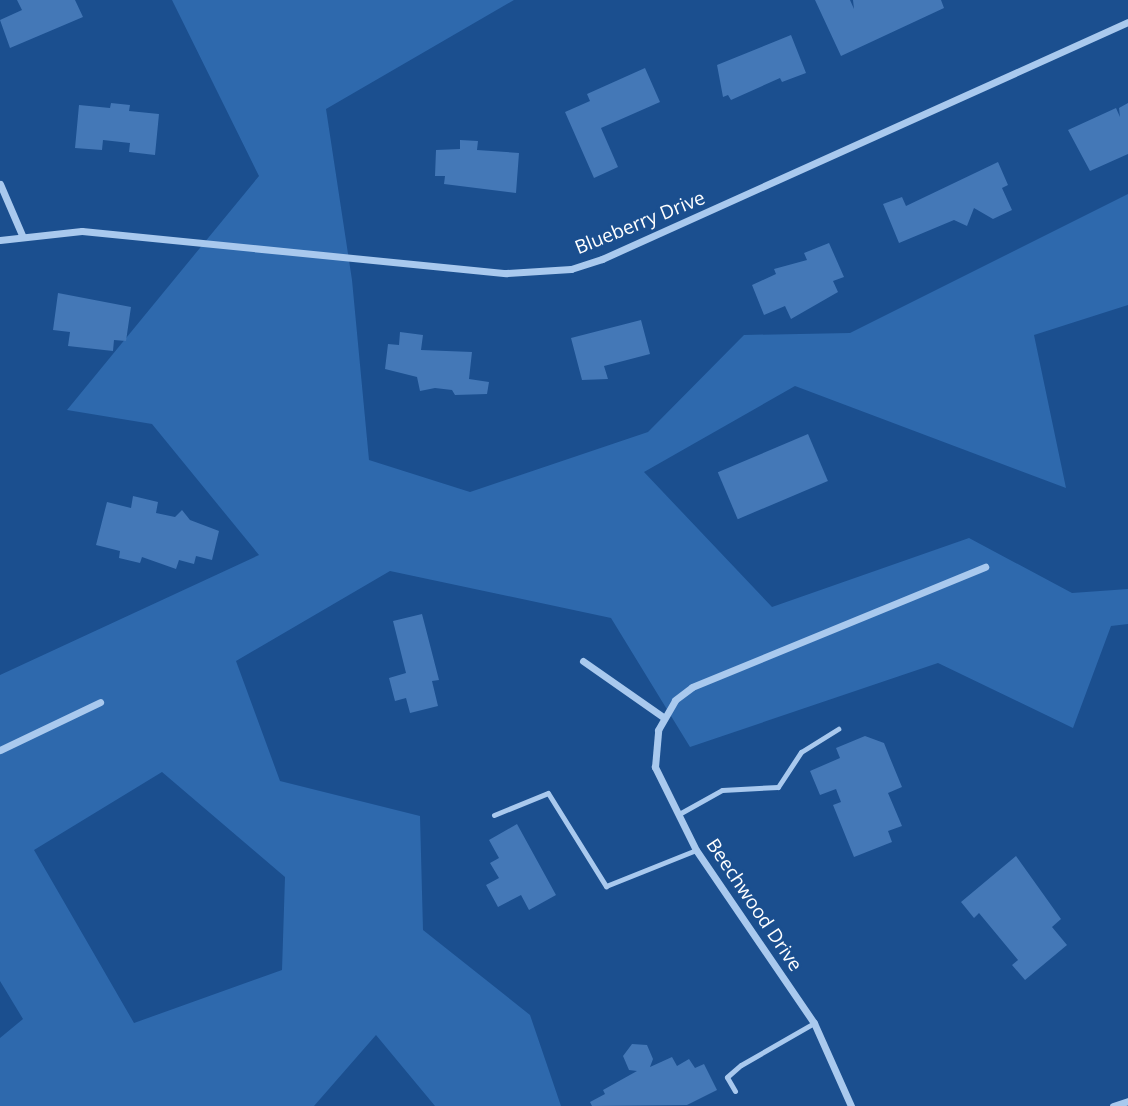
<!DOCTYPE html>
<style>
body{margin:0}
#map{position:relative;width:1128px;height:1106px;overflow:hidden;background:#1b4f8f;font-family:"Open Sans",sans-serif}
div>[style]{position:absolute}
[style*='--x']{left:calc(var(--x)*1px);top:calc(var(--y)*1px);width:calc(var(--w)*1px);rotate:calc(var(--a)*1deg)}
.green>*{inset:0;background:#2e69ad}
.building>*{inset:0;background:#4478b7;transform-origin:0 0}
.lane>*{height:5px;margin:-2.5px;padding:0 2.5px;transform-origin:2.5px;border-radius:2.5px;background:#a9c9ee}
.street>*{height:7px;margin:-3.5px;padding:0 3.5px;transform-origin:3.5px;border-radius:3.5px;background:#a9c9ee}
span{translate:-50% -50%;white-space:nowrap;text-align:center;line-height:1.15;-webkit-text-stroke:5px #1b4f8f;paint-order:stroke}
.street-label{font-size:19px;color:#fff}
</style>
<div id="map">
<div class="green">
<div style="clip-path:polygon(evenodd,172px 0,514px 0,326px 109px,352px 280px,369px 460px,470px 492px,648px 432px,744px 335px,850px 333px,1128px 194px,1128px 305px,1034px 335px,1066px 488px,795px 386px,644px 472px,772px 607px,969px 538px,1072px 593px,1128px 589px,1128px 624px,1111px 626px,1073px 728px,938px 663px,690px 747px,611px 618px,390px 571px,236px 661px,280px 781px,420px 816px,423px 930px,530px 1015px,561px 1106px,435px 1106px,376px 1035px,314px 1106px,0 1106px,0 1038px,23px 1019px,0 981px,0 675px,259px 555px,152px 424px,67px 410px,259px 176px,172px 0,162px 772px,285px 877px,282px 970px,134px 1023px,34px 850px,162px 772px)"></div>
</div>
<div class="building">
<div style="clip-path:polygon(17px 0,75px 0,83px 17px,10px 48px,0 20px,22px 10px)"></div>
<div style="clip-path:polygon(815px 0,850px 0,854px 9px,853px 0,941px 0,944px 8px,841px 56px)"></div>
<div style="clip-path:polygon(791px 35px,806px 73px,782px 82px,780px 78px,731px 100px,728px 95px,723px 97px,717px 65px)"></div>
<div style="clip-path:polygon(645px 68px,660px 102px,601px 128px,618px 167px,594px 178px,565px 112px,590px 101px,587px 94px)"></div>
<div style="clip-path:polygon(111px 103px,130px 105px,129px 111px,159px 114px,155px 155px,129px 152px,130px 143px,103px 140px,102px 150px,75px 148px,79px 105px,110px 108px)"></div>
<div style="clip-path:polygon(1128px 103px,1128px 154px,1090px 171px,1068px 130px,1116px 108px,1120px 117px,1119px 108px)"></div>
<div style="clip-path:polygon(460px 140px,478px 141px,477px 150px,519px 153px,516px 193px,444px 184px,445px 176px,435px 176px,436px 150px,460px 149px)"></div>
<div style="clip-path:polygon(998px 162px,1008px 185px,1002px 188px,1012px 210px,993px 219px,974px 208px,967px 226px,954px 220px,899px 243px,883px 204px,902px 197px,906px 206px)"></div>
<div style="clip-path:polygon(829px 243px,844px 277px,833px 281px,838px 292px,791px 319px,785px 306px,764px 315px,752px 285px,776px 274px,774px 269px,807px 260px,804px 253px)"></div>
<div style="clip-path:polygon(58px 293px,131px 307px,126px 341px,114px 340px,113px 351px,68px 346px,70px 332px,53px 330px)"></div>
<div style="clip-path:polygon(641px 320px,650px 354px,604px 366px,608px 379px,582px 380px,571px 338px)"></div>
<div style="clip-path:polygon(400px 332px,423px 335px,421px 350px,472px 352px,469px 379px,489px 382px,487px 394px,455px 395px,452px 390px,435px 388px,420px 391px,417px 377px,385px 369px,388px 344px,399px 345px)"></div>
<div style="left:808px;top:434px;width:51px;height:98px;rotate:67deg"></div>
<div style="clip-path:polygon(133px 496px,158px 502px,156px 513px,175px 517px,182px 510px,190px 520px,219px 531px,212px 560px,196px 556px,194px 564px,179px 560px,176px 569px,142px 557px,140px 563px,119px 558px,120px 551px,96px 545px,107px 502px,131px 508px)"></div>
<div style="clip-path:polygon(422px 614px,439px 680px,432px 681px,438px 706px,410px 713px,406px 698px,395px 701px,389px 678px,406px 673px,393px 621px)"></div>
<div style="clip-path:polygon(865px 736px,884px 743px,890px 758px,902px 787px,888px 793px,902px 826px,888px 831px,892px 842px,854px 857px,833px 805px,841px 802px,836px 789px,820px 795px,810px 771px,840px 758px,836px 748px)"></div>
<div style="clip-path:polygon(517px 824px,556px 895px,529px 910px,521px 895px,498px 907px,486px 885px,499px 878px,490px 863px,499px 858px,489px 840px)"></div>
<div style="clip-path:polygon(1016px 856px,1061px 919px,1052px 927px,1067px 945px,1025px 980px,1012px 965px,1018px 960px,979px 913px,974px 918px,961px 902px)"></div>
<div style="clip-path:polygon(632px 1044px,647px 1045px,653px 1059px,650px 1067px,672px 1057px,677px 1066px,689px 1059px,695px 1068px,704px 1064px,717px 1090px,687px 1105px,592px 1106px,590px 1102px,605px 1094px,603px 1090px,637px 1071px,629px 1070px,623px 1056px)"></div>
</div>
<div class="lane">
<div style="--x:679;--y:814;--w:49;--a:-29.2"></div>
<div style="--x:722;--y:790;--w:56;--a:-3.1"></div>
<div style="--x:778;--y:787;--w:42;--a:-56.7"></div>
<div style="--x:801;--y:752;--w:44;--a:-31.9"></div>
<div style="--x:494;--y:815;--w:58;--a:-22.2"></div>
<div style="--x:548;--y:793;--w:110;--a:58.1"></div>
<div style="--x:606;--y:886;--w:97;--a:-21.8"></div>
<div style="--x:735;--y:1091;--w:16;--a:-120"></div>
<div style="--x:727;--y:1077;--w:18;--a:-41"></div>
<div style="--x:741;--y:1065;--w:84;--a:-29.9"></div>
</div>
<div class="street">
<div style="--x:0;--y:184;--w:56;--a:66.7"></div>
<div style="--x:0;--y:240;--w:82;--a:-6.3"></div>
<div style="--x:82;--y:231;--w:426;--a:5.7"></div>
<div style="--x:506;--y:273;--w:65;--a:-3.5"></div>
<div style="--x:571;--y:269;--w:33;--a:-18"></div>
<div style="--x:602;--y:259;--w:577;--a:-24.25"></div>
<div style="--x:583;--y:661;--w:98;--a:35"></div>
<div style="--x:0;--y:750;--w:111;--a:-25.6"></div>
<div style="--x:851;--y:1106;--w:91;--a:-114"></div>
<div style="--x:814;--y:1023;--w:209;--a:-124.3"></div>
<div style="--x:696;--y:850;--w:93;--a:-116.3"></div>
<div style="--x:655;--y:767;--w:37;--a:-85"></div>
<div style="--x:658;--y:730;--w:34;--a:-60"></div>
<div style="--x:675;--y:700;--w:21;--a:-37"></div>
<div style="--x:692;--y:687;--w:317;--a:-22.3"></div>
<div style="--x:1113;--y:1106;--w:16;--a:-18"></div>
</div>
<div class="street-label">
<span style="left:640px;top:223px;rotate:-22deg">Blueberry Drive</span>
<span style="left:754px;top:905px;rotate:56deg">Beechwood Drive</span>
</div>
</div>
